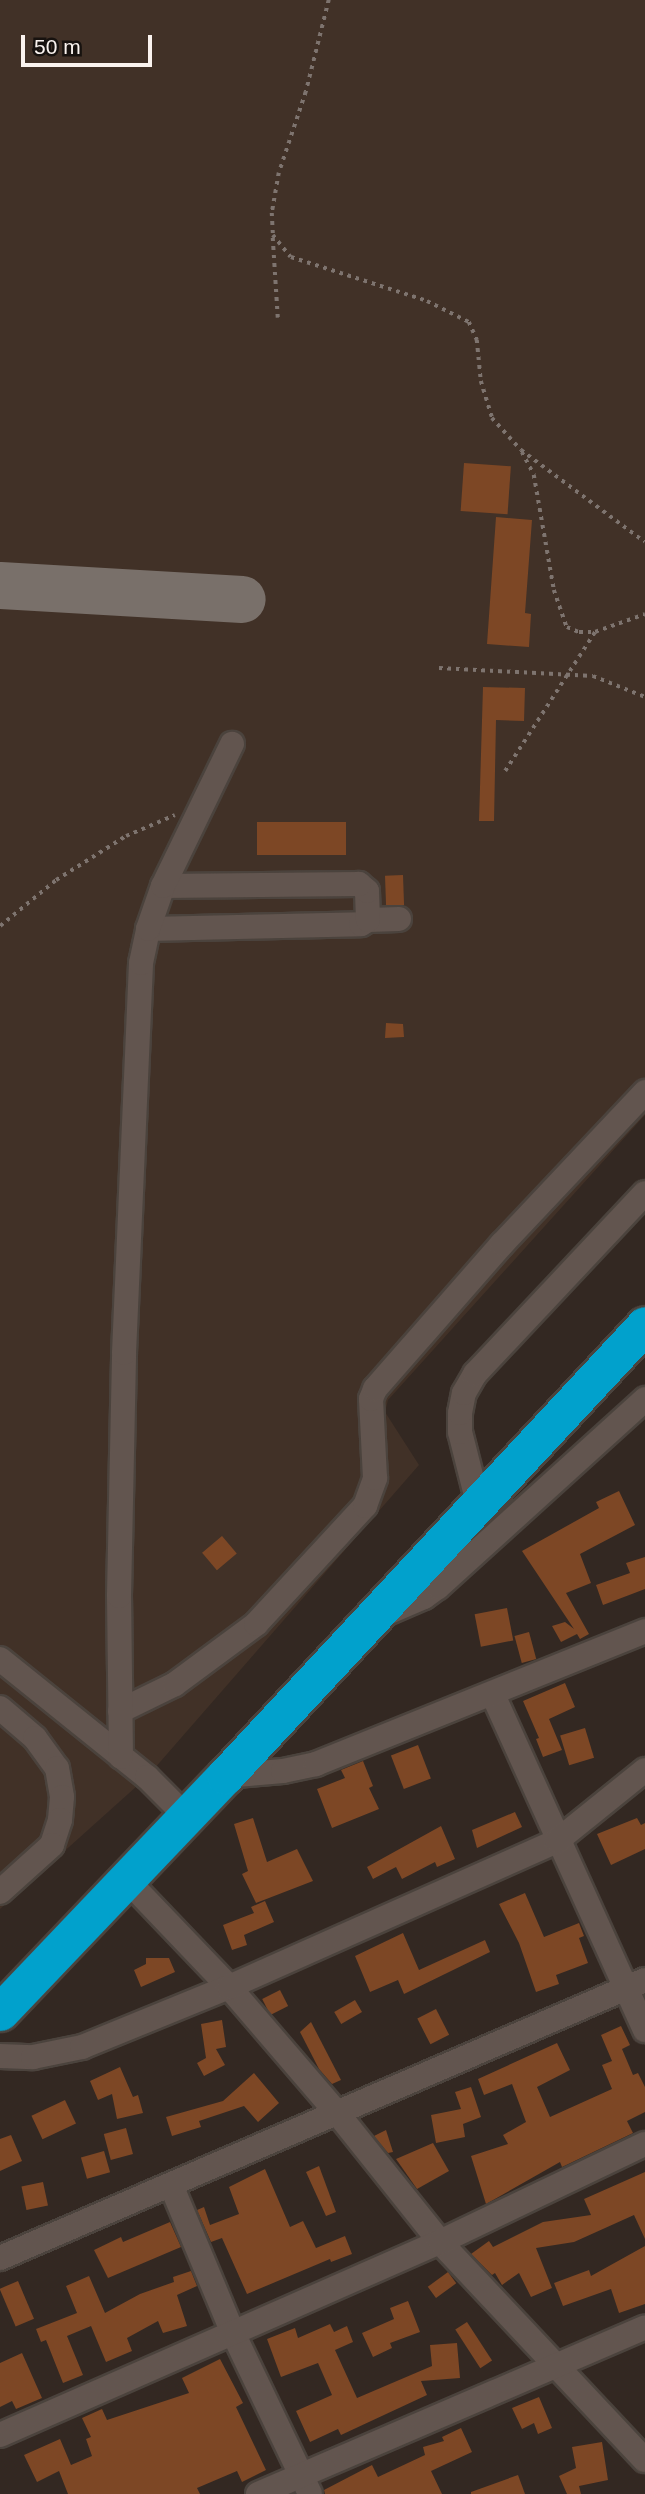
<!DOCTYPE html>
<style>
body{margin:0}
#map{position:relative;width:645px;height:2494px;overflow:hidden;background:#332822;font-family:Arial,sans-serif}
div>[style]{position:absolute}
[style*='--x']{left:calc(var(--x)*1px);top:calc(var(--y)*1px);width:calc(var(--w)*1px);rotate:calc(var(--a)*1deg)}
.built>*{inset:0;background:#413127}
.taxiway>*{height:47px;margin:-23.5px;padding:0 23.5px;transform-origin:23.5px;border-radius:23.5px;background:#79706a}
.building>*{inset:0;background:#7d4725;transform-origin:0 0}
.path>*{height:3.5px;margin-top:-1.75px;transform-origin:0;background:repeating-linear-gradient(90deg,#7e746f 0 3.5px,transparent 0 8.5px)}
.roads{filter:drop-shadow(2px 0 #4b433d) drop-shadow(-2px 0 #4b433d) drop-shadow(0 2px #4b433d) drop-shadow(0 -2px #4b433d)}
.minor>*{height:24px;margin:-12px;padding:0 12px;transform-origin:12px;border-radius:12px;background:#62554f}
.highway>*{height:37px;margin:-18.5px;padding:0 18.5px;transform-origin:18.5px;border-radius:18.5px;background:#01a1cc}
span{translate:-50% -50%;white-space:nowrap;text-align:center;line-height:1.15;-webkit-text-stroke:5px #17120f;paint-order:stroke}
.scale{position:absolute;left:21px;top:35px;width:131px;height:32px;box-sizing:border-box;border:4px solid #faf3ef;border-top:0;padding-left:9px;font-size:21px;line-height:24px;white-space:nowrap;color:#faf3ef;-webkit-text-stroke:5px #17120f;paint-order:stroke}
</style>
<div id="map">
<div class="built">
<div style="clip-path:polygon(0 0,645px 0,645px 1115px,388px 1400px,385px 1412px,419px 1465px,147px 1777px,0 1909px)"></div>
</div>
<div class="taxiway">
<div style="--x:0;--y:585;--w:242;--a:3.3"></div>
</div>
<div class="building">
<div style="left:464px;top:463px;width:47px;height:48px;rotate:4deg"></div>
<div style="clip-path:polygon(496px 517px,532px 520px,525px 613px,531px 614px,529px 647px,487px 644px)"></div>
<div style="clip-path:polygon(483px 687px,525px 688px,524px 721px,496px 720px,494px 821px,479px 821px)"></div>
<div style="left:257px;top:822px;width:89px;height:33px"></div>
<div style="left:403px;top:875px;width:30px;height:18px;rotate:88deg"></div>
<div style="clip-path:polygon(386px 1023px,403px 1024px,404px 1037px,385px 1038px)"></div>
<div style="clip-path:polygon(619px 1491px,635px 1525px,580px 1554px,591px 1583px,566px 1593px,589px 1634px,580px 1639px,577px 1634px,561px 1642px,552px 1626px,565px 1622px,574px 1629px,522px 1551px,599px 1508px,596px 1502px)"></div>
<div style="left:222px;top:1536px;width:23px;height:26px;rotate:50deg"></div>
<div style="clip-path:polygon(645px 1557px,645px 1589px,603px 1605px,596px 1585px,630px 1573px,626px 1563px)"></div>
<div style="left:507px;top:1608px;width:33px;height:33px;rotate:79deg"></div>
<div style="left:529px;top:1632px;width:28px;height:15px;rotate:75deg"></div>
<div style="clip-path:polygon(565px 1683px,575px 1707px,549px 1719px,562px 1750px,543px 1757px,536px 1739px,539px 1738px,523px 1701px)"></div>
<div style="left:585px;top:1728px;width:31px;height:26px;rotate:73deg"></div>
<div style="left:418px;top:1745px;width:36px;height:29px;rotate:69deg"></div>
<div style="clip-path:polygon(363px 1761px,373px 1786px,369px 1788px,379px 1809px,332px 1828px,317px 1789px,345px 1778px,341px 1770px)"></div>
<div style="clip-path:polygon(515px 1812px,522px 1827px,477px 1848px,472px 1830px)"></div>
<div style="clip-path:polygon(253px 1818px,267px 1862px,297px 1849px,313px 1881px,256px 1903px,242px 1874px,248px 1871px,234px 1824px)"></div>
<div style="clip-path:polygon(637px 1818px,641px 1825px,645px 1823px,645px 1849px,611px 1865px,597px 1834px)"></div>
<div style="clip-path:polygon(441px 1826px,455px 1859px,437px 1867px,435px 1862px,402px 1879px,396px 1867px,373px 1879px,367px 1867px)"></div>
<div style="clip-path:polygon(525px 1893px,544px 1937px,579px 1923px,584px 1936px,579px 1938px,588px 1963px,556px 1975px,559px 1984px,536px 1992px,519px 1943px,499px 1904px)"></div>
<div style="clip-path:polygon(265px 1901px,274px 1922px,244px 1935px,247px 1945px,232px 1950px,223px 1925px,254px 1913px,251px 1907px)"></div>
<div style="clip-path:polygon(403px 1933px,419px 1970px,485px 1940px,490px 1952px,404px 1994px,398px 1980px,370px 1992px,355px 1956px)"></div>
<div style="clip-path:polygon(146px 1958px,169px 1958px,175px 1972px,141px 1987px,134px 1970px,146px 1964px)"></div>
<div style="left:280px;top:1990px;width:18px;height:20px;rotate:63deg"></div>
<div style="left:355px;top:2000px;width:14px;height:24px;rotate:60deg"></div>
<div style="left:436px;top:2009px;width:29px;height:21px;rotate:63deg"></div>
<div style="clip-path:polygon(222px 2020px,226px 2047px,216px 2049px,225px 2065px,204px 2076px,197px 2063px,206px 2058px,201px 2024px)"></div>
<div style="clip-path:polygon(311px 2022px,341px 2080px,332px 2084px,319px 2069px,300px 2032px)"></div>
<div style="clip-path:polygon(621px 2026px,630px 2045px,622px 2049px,633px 2075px,638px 2073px,645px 2087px,645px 2112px,627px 2121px,633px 2133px,562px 2167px,560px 2162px,486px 2204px,471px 2156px,508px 2144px,503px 2135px,526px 2122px,512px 2084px,484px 2095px,478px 2079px,557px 2043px,570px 2070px,537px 2087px,550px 2117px,612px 2089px,602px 2065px,612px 2061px,601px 2035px)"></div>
<div style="clip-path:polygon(120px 2067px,133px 2097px,138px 2095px,143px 2113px,117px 2119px,112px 2094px,98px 2100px,90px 2081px)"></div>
<div style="clip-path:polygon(254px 2073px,279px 2103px,258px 2122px,244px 2106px,199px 2121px,201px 2127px,172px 2136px,166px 2117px,223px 2101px)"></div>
<div style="clip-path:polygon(471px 2087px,481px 2117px,463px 2124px,465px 2137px,436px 2143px,431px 2115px,461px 2109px,455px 2092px)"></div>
<div style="left:65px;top:2100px;width:26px;height:37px;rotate:65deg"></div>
<div style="left:126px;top:2128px;width:27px;height:23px;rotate:75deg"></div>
<div style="clip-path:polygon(386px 2130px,393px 2152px,388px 2153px,374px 2136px)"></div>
<div style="clip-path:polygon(11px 2135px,22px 2161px,0 2171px,0 2139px)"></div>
<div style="clip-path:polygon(433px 2143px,449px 2171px,417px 2189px,396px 2159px)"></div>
<div style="left:104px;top:2151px;width:22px;height:24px;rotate:74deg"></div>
<div style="clip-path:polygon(319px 2166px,336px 2212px,326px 2216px,306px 2172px)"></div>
<div style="clip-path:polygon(265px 2169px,290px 2227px,303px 2221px,316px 2248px,345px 2236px,352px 2254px,331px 2262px,330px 2259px,247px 2294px,222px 2238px,211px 2242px,197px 2210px,204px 2207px,210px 2225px,239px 2214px,229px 2187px)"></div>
<div style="clip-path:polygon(645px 2172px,645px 2239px,634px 2215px,574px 2242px,536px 2248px,552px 2288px,531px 2297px,519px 2273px,502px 2285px,495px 2273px,492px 2275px,471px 2254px,489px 2241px,493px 2247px,543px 2222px,591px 2215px,584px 2199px)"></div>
<div style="left:43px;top:2182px;width:24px;height:22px;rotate:78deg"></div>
<div style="clip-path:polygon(170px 2222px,181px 2247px,108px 2278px,94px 2250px,121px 2237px,123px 2242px)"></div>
<div style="clip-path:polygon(645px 2246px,645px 2304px,619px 2313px,611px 2289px,563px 2306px,554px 2283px,589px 2270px,591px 2276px)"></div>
<div style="clip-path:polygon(191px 2271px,197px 2286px,177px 2295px,187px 2326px,163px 2333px,158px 2321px,127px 2338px,132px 2351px,106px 2362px,91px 2326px,67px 2336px,83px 2375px,63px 2383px,46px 2340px,41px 2342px,36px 2329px,77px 2313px,66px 2286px,89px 2276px,105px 2313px,140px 2294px,174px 2282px,173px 2277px)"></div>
<div style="left:448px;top:2272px;width:14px;height:25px;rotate:54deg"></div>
<div style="left:18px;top:2281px;width:41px;height:20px;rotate:67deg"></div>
<div style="clip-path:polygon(408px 2301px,420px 2332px,390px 2343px,392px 2348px,373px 2357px,362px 2333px,394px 2319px,390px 2308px)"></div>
<div style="left:467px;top:2322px;width:46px;height:14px;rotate:57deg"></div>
<div style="clip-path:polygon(330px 2324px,334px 2332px,347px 2326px,353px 2342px,335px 2350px,357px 2398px,432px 2366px,430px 2345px,457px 2343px,460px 2378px,421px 2381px,427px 2395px,341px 2435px,338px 2429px,310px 2442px,296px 2411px,332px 2395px,318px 2363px,281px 2377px,267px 2339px,295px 2328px,298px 2338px)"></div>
<div style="clip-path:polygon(22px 2353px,42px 2398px,16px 2409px,12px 2401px,0 2407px,0 2363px)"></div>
<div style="clip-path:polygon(220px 2359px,243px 2403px,236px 2407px,266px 2470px,242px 2482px,237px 2471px,197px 2488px,200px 2494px,68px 2494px,59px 2471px,37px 2482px,24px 2455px,60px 2439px,71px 2465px,92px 2456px,86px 2439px,91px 2437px,82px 2418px,102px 2409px,107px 2420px,189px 2393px,182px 2378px)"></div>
<div style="clip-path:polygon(539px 2397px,552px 2428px,538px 2434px,534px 2423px,522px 2429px,512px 2408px)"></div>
<div style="clip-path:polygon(461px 2428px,472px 2452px,431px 2471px,442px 2494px,325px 2494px,324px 2490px,372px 2465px,378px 2477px,425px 2455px,423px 2447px,444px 2441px,442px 2437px)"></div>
<div style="clip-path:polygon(602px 2442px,608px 2480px,579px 2486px,581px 2494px,567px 2494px,559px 2476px,576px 2468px,572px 2447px)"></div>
<div style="clip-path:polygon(518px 2475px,525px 2494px,471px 2494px,471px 2492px)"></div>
</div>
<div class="path">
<div style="--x:329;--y:0;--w:95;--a:104"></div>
<div style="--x:306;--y:92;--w:85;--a:108.4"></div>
<div style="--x:279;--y:173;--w:41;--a:99.9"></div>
<div style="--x:272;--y:213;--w:22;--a:87"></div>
<div style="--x:273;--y:235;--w:28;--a:51"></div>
<div style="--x:291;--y:257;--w:143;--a:17.9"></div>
<div style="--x:427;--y:301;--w:47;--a:26.6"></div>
<div style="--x:469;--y:322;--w:20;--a:66"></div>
<div style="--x:477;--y:340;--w:41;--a:84.4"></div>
<div style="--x:481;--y:381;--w:39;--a:73"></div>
<div style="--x:492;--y:418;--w:43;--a:47.8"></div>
<div style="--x:521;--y:450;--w:154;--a:36.6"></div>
<div style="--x:273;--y:238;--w:80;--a:86.4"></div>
<div style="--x:522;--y:452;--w:26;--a:62"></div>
<div style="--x:534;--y:475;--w:117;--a:80.1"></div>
<div style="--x:554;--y:590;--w:39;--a:71"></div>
<div style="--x:567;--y:627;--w:13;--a:23"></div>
<div style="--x:579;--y:632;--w:16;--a:0"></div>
<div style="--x:439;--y:668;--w:154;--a:3"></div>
<div style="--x:593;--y:676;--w:56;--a:22"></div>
<div style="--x:505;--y:771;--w:166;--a:-57.1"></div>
<div style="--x:595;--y:632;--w:53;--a:-19.8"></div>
<div style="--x:0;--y:926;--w:72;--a:-39.4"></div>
<div style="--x:56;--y:880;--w:83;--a:-32.2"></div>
<div style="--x:126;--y:836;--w:53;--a:-23.2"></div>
</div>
<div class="roads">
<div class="minor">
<div style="--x:368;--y:920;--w:31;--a:-2"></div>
<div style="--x:148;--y:929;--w:213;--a:-1.3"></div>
<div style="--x:361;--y:924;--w:8;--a:-30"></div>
<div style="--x:368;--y:920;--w:29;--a:-92"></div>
<div style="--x:367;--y:891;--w:11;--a:-139"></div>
<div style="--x:359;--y:884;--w:196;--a:179.4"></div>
<div style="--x:478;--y:1503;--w:73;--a:-104.2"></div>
<div style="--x:460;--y:1432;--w:19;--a:-90"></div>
<div style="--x:460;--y:1413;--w:20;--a:-79"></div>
<div style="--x:464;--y:1393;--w:22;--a:-60"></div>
<div style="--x:475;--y:1374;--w:248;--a:-46.8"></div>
<div style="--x:380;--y:1616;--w:48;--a:-23.4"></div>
<div style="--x:424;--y:1597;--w:17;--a:-36"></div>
<div style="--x:438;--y:1587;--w:280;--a:-42.2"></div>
<div style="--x:0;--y:1659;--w:189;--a:38.8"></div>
<div style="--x:147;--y:1777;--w:55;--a:45"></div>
<div style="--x:493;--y:1695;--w:368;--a:65.6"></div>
<div style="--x:0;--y:1708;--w:46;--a:40.6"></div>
<div style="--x:35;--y:1738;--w:37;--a:54"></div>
<div style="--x:57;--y:1768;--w:29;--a:80"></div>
<div style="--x:62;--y:1797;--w:23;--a:95"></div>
<div style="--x:60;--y:1820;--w:26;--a:108"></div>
<div style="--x:52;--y:1845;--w:70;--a:137.9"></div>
<div style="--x:120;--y:1711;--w:61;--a:-26.1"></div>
<div style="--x:175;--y:1684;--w:101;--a:-36.5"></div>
<div style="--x:256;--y:1624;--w:161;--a:-47.3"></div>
<div style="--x:365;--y:1506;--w:30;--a:-70"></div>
<div style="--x:375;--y:1478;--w:79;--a:-92.9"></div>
<div style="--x:371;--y:1399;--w:11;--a:-68"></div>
<div style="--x:375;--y:1389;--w:193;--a:-48.8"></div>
<div style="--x:502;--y:1244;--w:209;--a:-46.7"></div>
<div style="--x:121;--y:1757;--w:161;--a:-90.7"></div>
<div style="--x:119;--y:1596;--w:243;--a:-88.8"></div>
<div style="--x:124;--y:1353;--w:390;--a:-87.5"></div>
<div style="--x:141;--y:963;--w:35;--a:-78"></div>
<div style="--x:148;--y:929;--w:46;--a:-70.8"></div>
<div style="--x:163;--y:886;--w:158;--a:-64.1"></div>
<div style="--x:225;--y:1776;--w:58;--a:-4.9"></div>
<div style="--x:283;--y:1771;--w:34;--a:-12"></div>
<div style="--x:316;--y:1764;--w:355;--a:-22"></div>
<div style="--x:125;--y:1878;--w:151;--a:46.3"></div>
<div style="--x:229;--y:1987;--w:167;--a:49.4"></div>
<div style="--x:338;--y:2114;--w:164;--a:51.4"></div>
<div style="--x:440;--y:2242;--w:299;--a:46.8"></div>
<div style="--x:0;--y:2056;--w:33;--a:2"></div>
<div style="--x:33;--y:2057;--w:50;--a:-11.5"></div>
<div style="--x:82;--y:2047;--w:159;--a:-22.2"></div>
<div style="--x:229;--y:1987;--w:359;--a:-24"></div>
<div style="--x:557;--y:1841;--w:113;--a:-38.9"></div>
<div style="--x:171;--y:2185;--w:160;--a:67.3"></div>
<div style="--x:233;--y:2333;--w:178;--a:64.4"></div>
<div style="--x:0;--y:2258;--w:702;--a:-23.32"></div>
<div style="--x:0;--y:2435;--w:480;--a:-23.7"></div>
<div style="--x:440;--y:2242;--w:227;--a:-25.6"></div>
<div style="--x:258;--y:2494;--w:421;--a:-23.3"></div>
</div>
<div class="highway">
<div style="--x:0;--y:2012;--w:326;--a:-46.4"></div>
<div style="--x:225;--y:1776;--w:616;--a:-47.04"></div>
</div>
</div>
<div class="scale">50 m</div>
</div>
